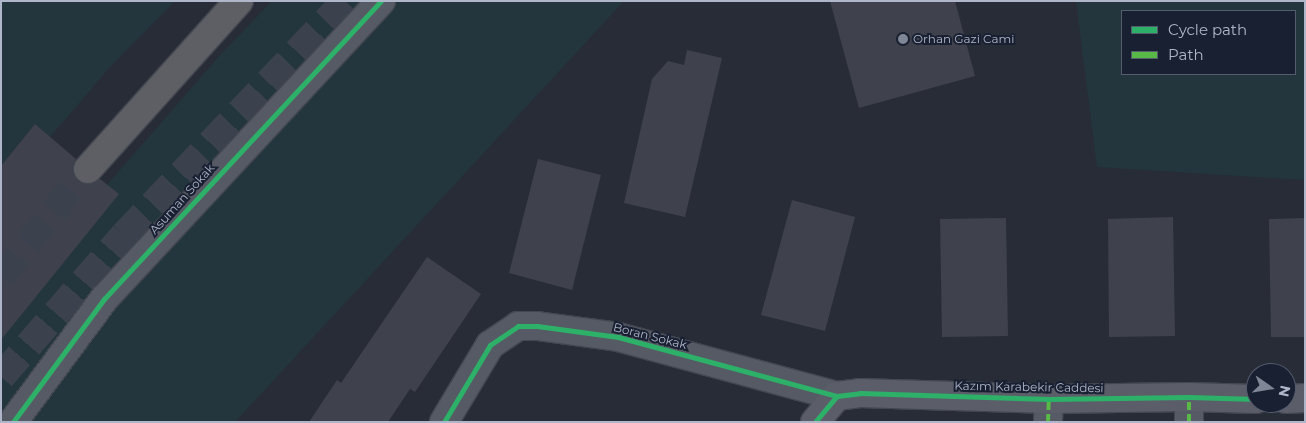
<!DOCTYPE html>
<html>
<head>
<meta charset="utf-8">
<style>
  body { margin:0 }
  #map { position:relative; width:1306px; height:423px; overflow:hidden; background:#272c37; font-family:Montserrat,sans-serif }
  div>[style] { position:absolute }
  [style*='--x'] { left:calc(var(--x)*1px); top:calc(var(--y)*1px); width:calc(var(--w)*1px); rotate:calc(var(--a)*1deg) }
  .green>* { inset:0; background:#23363d }
  .building>* { inset:0; background:#3f424d }
  .highway-tunnel>* { height:28px; margin-top:-14px; transform-origin:0; background:repeating-linear-gradient(90deg,#3b414d 0 28px,transparent 0 42px) }
  .roads { filter:drop-shadow(1px 0 #434750) drop-shadow(-1px 0 #434750) drop-shadow(0 1px #434750) drop-shadow(0 -1px #434750) }
  .street>* { height:28px; margin:-14px; padding:0 14px; transform-origin:14px; border-radius:14px; background:#565a64 }
  .secondary>* { height:28px; margin:-14px; padding:0 14px; transform-origin:14px; border-radius:14px; background:#5b5e69 }
  .highway>* { height:28px; margin:-14px; padding:0 14px; transform-origin:14px; border-radius:14px; background:#5d5f64 }
  .quiet>* { height:4px; margin-top:-2px; transform-origin:0; background:repeating-linear-gradient(90deg,#58b947 0 8px,transparent 0 12px) }
  .cycleway>* { height:5px; margin:-2.5px; padding:0 2.5px; transform-origin:2.5px; border-radius:2.5px; background:#2db169 }
  .dots>* { width:14px; height:14px; translate:-50% -50%; box-sizing:border-box; border:2px solid #192032; border-radius:50% }
  span { translate:-50% -50%; white-space:nowrap; text-align:center; line-height:1.15; -webkit-text-stroke:4px #192032; paint-order:stroke }
  .poi-label { font-size:12px; color:#afb6c9 }
  .left { translate:0 -50%; text-align:left }
  .street-label { font-size:12px; color:#afb6c9 }
  .frame { position:absolute; inset:0; border:2px solid #afb6c9; pointer-events:none }
  .legend { position:absolute; left:1121px; top:10px; width:175px; height:65px; box-sizing:border-box; background:#192032; border:1px solid #555c6e; margin:0; padding:6px 9px; list-style:none; font-size:15px; color:#afb6c9 }
  .legend li { display:flex; align-items:center; gap:10px; height:25px }
  .legend b { width:25px; border:1px solid #555c6e }
  .north { position:absolute; left:1246px; top:363px; width:50px; height:50px; box-sizing:border-box; background:#192032; border:1px solid #555c6e; border-radius:50%; rotate:103deg; font-size:14px; font-weight:700; line-height:20px; text-align:center; color:#afb6c9 }
  .north::after { content:''; display:block; margin:auto; width:18px; height:22px; background:#7f8696; clip-path:polygon(50% 0,100% 100%,50% 72%,0 100%) }
</style>
</head>
<body>
<div id="map">
  <div class="green">
    <i style="clip-path:polygon(1px 1px,175px 1px,111px 66px,50px 137px,35px 124px,1px 166px)"></i>
    <i style="clip-path:polygon(272px 1px,624px 1px,235px 422px,1px 422px,1px 340px,118px 194px,107px 185px,221px 54px)"></i>
    <i style="clip-path:polygon(evenodd,1076px 1px,1305px 1px,1305px 180px,1097px 167px,1076px 1px,1122px 11px,1295px 11px,1295px 74px,1122px 74px,1122px 11px)"></i>
  </div>
  <div class="building">
    <i style="clip-path:polygon(830px 1px,955px 1px,975px 76px,859px 108px)"></i>
    <i style="clip-path:polygon(687px 50px,722px 58px,685px 217px,624px 203px,652px 79px,668px 61px,684px 65px)"></i>
    <i style="clip-path:polygon(35px 124px,76px 159px,73px 165px,73px 173px,78px 181px,84px 184px,92px 184px,100px 179px,119px 194px,1px 340px,1px 166px)"></i>
    <i style="clip-path:polygon(538px 159px,601px 175px,572px 290px,509px 273px)"></i>
    <i style="clip-path:polygon(792px 200px,855px 217px,825px 331px,761px 315px)"></i>
    <i style="clip-path:polygon(1173px 217px,1175px 336px,1109px 337px,1108px 219px)"></i>
    <i style="clip-path:polygon(1006px 218px,1008px 336px,942px 337px,940px 219px)"></i>
    <i style="clip-path:polygon(1305px 218px,1305px 337px,1271px 337px,1269px 219px)"></i>
    <i style="clip-path:polygon(427px 257px,481px 294px,415px 392px,410px 389px,388px 422px,309px 422px,337px 380px,341px 383px)"></i>
  </div>
  <div class="highway-tunnel">
    <i style="--x:1;--y:277;--w:139;--a:-51.1"></i>
    <i style="--x:1;--y:377;--w:188;--a:-49.1"></i>
    <i style="--x:124;--y:235;--w:322;--a:-46.6"></i>
  </div>
  <div class="roads">
    <div class="street">
      <i style="--x:13;--y:422;--w:153;--a:-53.5"></i>
      <i style="--x:104;--y:299;--w:407;--a:-47.1"></i>
      <i style="--x:444;--y:422;--w:90;--a:-59.1"></i>
      <i style="--x:490;--y:345;--w:34;--a:-34"></i>
      <i style="--x:518;--y:326;--w:19;--a:0"></i>
      <i style="--x:537;--y:326;--w:82;--a:7.7"></i>
      <i style="--x:618;--y:337;--w:227;--a:15.1"></i>
      <i style="--x:1048;--y:422;--w:23;--a:-88"></i>
      <i style="--x:1189;--y:422;--w:25;--a:-90"></i>
    </div>
    <div class="secondary">
      <i style="--x:1286;--y:399;--w:19;--a:-3"></i>
      <i style="--x:815;--y:422;--w:34;--a:-50"></i>
      <i style="--x:837;--y:396;--w:23;--a:-7"></i>
      <i style="--x:860;--y:393;--w:189;--a:1.8"></i>
      <i style="--x:1049;--y:399;--w:140;--a:-0.8"></i>
      <i style="--x:1189;--y:397;--w:67;--a:1.7"></i>
    </div>
    <div class="highway">
      <i style="--x:88;--y:169;--w:226;--a:-48.1"></i>
    </div>
  </div>
  <div class="quiet">
    <i style="--x:1048;--y:422;--w:23;--a:-88"></i>
    <i style="--x:1189;--y:422;--w:25;--a:-90"></i>
  </div>
  <div class="cycleway">
    <i style="--x:13;--y:422;--w:153;--a:-53.5"></i>
    <i style="--x:104;--y:299;--w:407;--a:-47.1"></i>
    <i style="--x:444;--y:422;--w:90;--a:-59.1"></i>
    <i style="--x:490;--y:345;--w:34;--a:-34"></i>
    <i style="--x:518;--y:326;--w:19;--a:0"></i>
    <i style="--x:537;--y:326;--w:82;--a:7.7"></i>
    <i style="--x:618;--y:337;--w:227;--a:15.1"></i>
    <i style="--x:815;--y:422;--w:34;--a:-50"></i>
    <i style="--x:837;--y:396;--w:23;--a:-7"></i>
    <i style="--x:860;--y:393;--w:189;--a:1.8"></i>
    <i style="--x:1049;--y:399;--w:140;--a:-0.8"></i>
    <i style="--x:1189;--y:397;--w:67;--a:1.7"></i>
  </div>
  <div class="dots">
    <i style="left:903px;top:39px;background:#7f8696"></i>
  </div>
  <div class="poi-label">
    <span class="left" style="left:913px;top:39px">Orhan Gazi Cami</span>
  </div>
  <div class="street-label">
    <span style="left:182px;top:199px;rotate:-48deg">Asuman Sokak</span>
    <span style="left:650px;top:336px;rotate:14deg">Boran Sokak</span>
    <span style="left:1029px;top:387px;rotate:1deg">Kazım Karabekir Caddesi</span>
  </div>
  <div class="frame"></div>
  <ul class="legend">
  <li><b style="height:6px;background:#2db169"></b>Cycle path</li>
  <li><b style="height:6px;background:#58b947"></b>Path</li>
  </ul>
  <div class="north">N</div>
</div>
</body>
</html>
